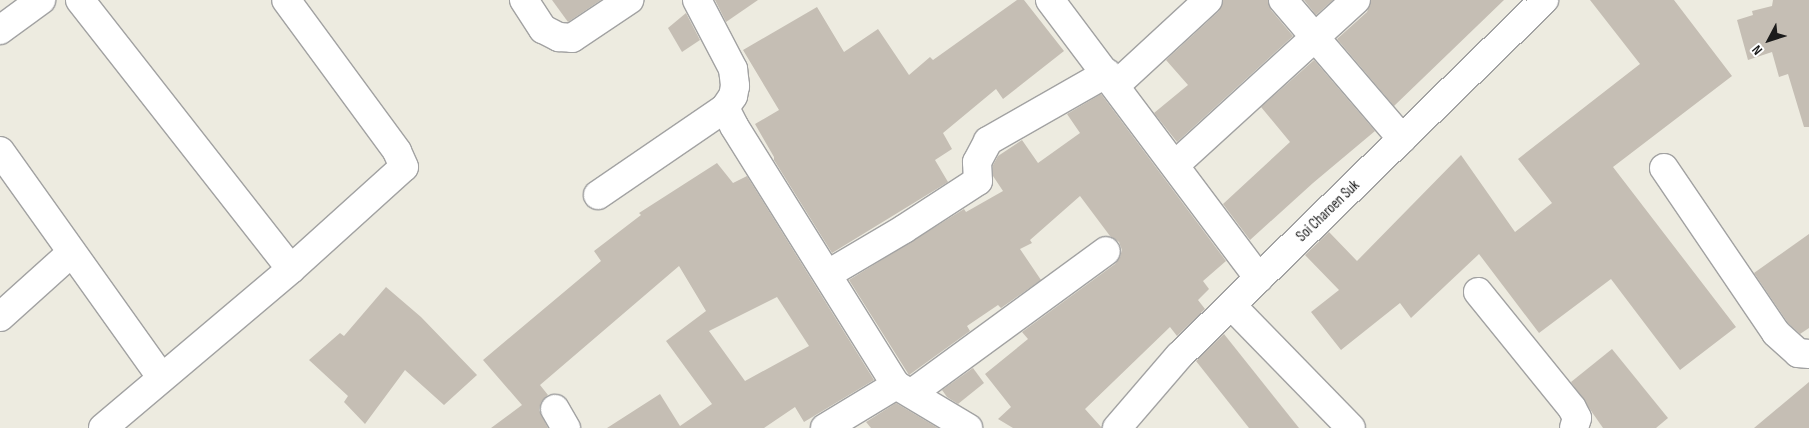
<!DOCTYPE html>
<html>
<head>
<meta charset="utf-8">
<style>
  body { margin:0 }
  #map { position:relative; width:1809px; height:428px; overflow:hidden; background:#edebe0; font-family:"Sofia Sans Condensed",sans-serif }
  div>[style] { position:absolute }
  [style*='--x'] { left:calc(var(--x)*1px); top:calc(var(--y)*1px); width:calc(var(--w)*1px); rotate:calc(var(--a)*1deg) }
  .building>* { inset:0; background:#c5beb4 }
  .roads { filter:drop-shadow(1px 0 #a2a2a2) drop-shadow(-1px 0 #a2a2a2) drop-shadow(0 1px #a2a2a2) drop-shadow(0 -1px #a2a2a2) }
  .minor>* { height:28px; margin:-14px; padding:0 14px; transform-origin:14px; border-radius:14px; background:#fff }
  span { translate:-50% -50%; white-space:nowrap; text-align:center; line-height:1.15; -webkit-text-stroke:4px #fff; paint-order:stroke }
  .street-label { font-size:15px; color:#1b1b1b }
  .north { position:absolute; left:1744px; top:15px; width:50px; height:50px; -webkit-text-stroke:4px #fff; paint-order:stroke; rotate:230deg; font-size:14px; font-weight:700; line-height:20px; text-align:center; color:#1b1b1b }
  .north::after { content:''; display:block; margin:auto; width:18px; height:22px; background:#1b1b1b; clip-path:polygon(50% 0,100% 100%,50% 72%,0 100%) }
</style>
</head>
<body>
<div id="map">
  <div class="building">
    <i style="clip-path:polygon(552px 0,601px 0,568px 22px)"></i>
    <i style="clip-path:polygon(715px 0,758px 0,726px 22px)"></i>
    <i style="clip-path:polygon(1017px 0,1024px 0,1064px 51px,1003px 99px,996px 89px,943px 133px,952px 149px,935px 160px,948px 182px,832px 253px,774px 160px,774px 157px,755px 124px,779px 110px,743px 50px,817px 7px,844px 52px,878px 29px,909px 75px,930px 57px,933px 60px)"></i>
    <i style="clip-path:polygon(1223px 0,1268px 0,1271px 10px,1293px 36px,1177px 142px,1154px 113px,1188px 85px,1166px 60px,1219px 11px)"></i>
    <i style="clip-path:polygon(1304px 0,1333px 0,1316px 15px)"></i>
    <i style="clip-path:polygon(1371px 0,1504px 0,1394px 106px,1337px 39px,1367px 12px)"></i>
    <i style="clip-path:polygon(1590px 0,1674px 0,1732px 76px,1613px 167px,1736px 327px,1680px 370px,1611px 279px,1539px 333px,1479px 254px,1411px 318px,1400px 303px,1341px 350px,1311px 312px,1339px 290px,1305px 255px,1329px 232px,1357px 261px,1461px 155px,1515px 232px,1552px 203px,1518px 159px,1640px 64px)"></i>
    <i style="clip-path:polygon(1773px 0,1809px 0,1809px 127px,1804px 127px,1788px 74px,1779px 77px,1772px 52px,1748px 60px,1737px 20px,1753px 15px,1752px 11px,1772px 6px)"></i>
    <i style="clip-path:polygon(686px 13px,700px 40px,682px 52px,668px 28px)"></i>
    <i style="clip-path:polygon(1314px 60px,1375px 131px,1313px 183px,1250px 240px,1223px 204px,1290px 142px,1261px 107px)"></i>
    <i style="clip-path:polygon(1101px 94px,1226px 261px,1203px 281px,1209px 289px,1198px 300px,1205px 309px,1177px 336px,1170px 327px,1085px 409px,1102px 428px,1013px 428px,998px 419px,1011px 407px,985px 374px,1028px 339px,1022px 332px,1115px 264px,1120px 257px,1122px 250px,1119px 242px,1110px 236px,1080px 196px,1030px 240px,1032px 243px,1020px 249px,1041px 280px,1001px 308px,998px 305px,967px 326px,970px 331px,909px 375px,849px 280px,964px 209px,966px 212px,1003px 191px,993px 176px,993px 165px,998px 156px,1022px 140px,1038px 163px,1080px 133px,1067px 114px)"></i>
    <i style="clip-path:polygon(evenodd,717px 163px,733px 183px,747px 176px,874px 380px,804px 422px,795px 407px,764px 428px,607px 428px,660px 394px,680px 426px,712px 404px,666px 341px,706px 311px,679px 266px,540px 385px,548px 395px,541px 402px,539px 410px,548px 428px,491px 428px,522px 405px,483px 360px,601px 261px,594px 251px,641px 215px,639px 213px,717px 163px,777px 297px,809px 346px,745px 381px,709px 331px,777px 297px)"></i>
    <i style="clip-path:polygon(1809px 234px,1809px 328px,1800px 334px,1788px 323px,1754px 273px)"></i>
    <i style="clip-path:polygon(386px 287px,421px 317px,477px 375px,444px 405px,405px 370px,365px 424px,344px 402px,348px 396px,309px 360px,340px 333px,344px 336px)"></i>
    <i style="clip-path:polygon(1224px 334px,1299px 428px,1249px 428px,1196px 361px)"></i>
    <i style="clip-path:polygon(1612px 349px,1668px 418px,1656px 428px,1603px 428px,1571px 382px)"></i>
    <i style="clip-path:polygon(973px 368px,984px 383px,958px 404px,947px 397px,942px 390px)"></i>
    <i style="clip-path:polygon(1809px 382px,1809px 428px,1754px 428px)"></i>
    <i style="clip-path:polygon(896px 403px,938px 428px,871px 428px,866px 422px)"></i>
  </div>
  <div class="roads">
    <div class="minor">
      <i style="--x:80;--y:0;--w:342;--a:51.9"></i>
      <i style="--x:524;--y:0;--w:35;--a:57"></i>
      <i style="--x:543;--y:29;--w:18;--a:27"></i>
      <i style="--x:559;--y:37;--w:13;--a:4"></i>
      <i style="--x:572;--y:38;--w:69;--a:-33.7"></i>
      <i style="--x:697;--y:0;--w:78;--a:62.4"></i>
      <i style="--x:733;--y:69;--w:17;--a:83"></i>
      <i style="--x:735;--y:86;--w:10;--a:101"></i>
      <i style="--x:733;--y:96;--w:14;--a:124"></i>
      <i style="--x:725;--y:108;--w:20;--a:63"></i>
      <i style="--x:734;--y:126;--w:305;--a:58"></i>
      <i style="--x:896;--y:385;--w:84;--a:30.8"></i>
      <i style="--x:1050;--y:0;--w:348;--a:53.1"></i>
      <i style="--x:1283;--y:0;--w:183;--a:49.4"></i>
      <i style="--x:0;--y:30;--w:51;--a:-36.2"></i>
      <i style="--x:1116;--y:85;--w:125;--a:-42.7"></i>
      <i style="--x:0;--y:151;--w:277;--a:54.5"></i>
      <i style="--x:1175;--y:165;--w:245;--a:-42.4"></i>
      <i style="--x:1664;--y:168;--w:199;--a:55.8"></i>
      <i style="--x:1776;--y:333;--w:30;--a:42"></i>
      <i style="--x:1798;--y:353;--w:11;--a:5"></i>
      <i style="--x:598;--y:195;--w:154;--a:-34.4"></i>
      <i style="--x:828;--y:274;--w:88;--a:-30.6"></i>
      <i style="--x:904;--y:229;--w:88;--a:-33"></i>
      <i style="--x:978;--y:181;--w:19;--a:-93"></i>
      <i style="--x:977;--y:162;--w:24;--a:-62"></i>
      <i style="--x:988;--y:141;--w:137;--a:-29.7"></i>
      <i style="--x:1478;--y:292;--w:149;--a:51"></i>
      <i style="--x:1572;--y:408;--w:11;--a:63"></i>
      <i style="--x:1577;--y:418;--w:10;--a:107"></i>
      <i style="--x:1232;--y:306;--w:170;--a:45.7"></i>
      <i style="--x:0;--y:317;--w:96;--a:-42"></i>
      <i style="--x:912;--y:393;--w:240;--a:-36.2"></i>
      <i style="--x:555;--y:409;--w:22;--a:60"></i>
      <i style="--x:103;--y:428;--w:246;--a:-40.2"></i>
      <i style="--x:291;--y:269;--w:152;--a:-42.1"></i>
      <i style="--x:404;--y:167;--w:17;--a:-114"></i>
      <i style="--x:397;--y:151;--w:187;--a:-126.3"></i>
      <i style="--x:825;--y:428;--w:83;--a:-31.2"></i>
      <i style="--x:1117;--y:428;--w:95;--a:-49.3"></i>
      <i style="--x:1179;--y:356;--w:510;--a:-44.28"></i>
    </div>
  </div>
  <div class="street-label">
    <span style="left:1328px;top:211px;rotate:-44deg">Soi Charoen Suk</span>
  </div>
  <div class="north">N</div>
</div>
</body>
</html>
